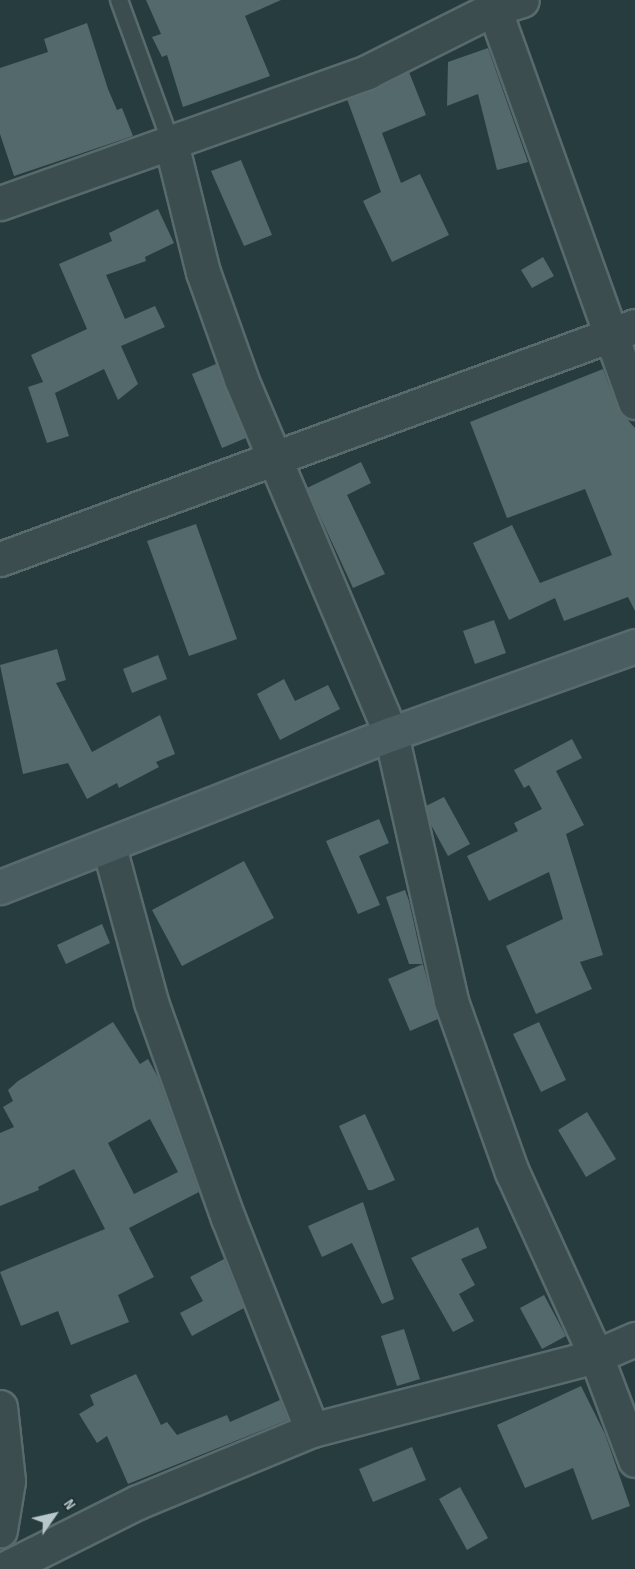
<!DOCTYPE html>
<html>
<head>
<meta charset="utf-8">
<style>
  body { margin:0 }
  #map { position:relative; width:635px; height:1569px; overflow:hidden; background:#273c3f; font-family:"Sofia Sans Condensed",sans-serif }
  div>[style] { position:absolute }
  [style*='--x'] { left:calc(var(--x)*1px); top:calc(var(--y)*1px); width:calc(var(--w)*1px); rotate:calc(var(--a)*1deg) }
  .building>* { inset:0; background:#53696c }
  .roads { filter:drop-shadow(2px 0 #596a6d) drop-shadow(-2px 0 #596a6d) drop-shadow(0 2px #596a6d) drop-shadow(0 -2px #596a6d) }
  .lane>* { height:16px; margin:-8px; padding:0 8px; transform-origin:8px; border-radius:8px; background:#3b4d4f }
  .street>* { height:33px; margin:-16.5px; padding:0 16.5px; transform-origin:16.5px; border-radius:16.5px; background:#3b4d4f }
  .secondary>* { height:33px; margin:-16.5px; padding:0 16.5px; transform-origin:16.5px; border-radius:16.5px; background:#4a5e62 }
  span { translate:-50% -50%; white-space:nowrap; text-align:center; line-height:1.15; -webkit-text-stroke:6px #203234; paint-order:stroke }
  .north { position:absolute; left:24px; top:1485px; width:60px; height:60px; -webkit-text-stroke:4px #203234; paint-order:stroke; rotate:56deg; font-size:16px; font-weight:700; line-height:24px; text-align:center; color:#b8c7ca }
  .north::after { content:''; display:block; margin:auto; width:21px; height:27px; background:#b8c7ca; clip-path:polygon(50% 0,100% 100%,50% 72%,0 100%) }
</style>
</head>
<body>
<div id="map">
  <div class="building">
    <i style="clip-path:polygon(146px 0,281px 0,245px 16px,270px 76px,183px 107px,167px 55px,162px 57px,152px 37px,161px 34px)"></i>
    <i style="clip-path:polygon(87px 23px,108px 89px,117px 110px,122px 108px,133px 136px,14px 176px,0 134px,0 68px,48px 52px,44px 39px)"></i>
    <i style="clip-path:polygon(488px 48px,528px 162px,497px 170px,478px 94px,447px 106px,448px 62px)"></i>
    <i style="clip-path:polygon(409px 72px,426px 115px,382px 133px,401px 183px,420px 174px,449px 235px,392px 262px,363px 201px,381px 192px,347px 99px)"></i>
    <i style="clip-path:polygon(241px 160px,272px 235px,244px 246px,211px 171px)"></i>
    <i style="clip-path:polygon(158px 209px,174px 243px,145px 257px,146px 261px,106px 275px,125px 319px,155px 306px,165px 327px,121px 346px,138px 384px,118px 400px,104px 369px,55px 393px,69px 436px,47px 443px,28px 387px,43px 382px,31px 355px,87px 329px,59px 264px,112px 241px,109px 233px)"></i>
    <i style="clip-path:polygon(543px 257px,554px 276px,532px 288px,521px 270px)"></i>
    <i style="clip-path:polygon(216px 364px,246px 438px,222px 448px,192px 374px)"></i>
    <i style="clip-path:polygon(603px 369px,618px 409px,635px 428px,635px 611px,628px 597px,564px 621px,555px 598px,509px 620px,473px 543px,512px 525px,540px 583px,612px 555px,585px 489px,507px 518px,470px 422px)"></i>
    <i style="clip-path:polygon(361px 462px,371px 483px,347px 495px,385px 574px,353px 588px,307px 488px)"></i>
    <i style="clip-path:polygon(196px 524px,237px 639px,189px 656px,147px 541px)"></i>
    <i style="clip-path:polygon(494px 620px,506px 653px,475px 664px,463px 631px)"></i>
    <i style="clip-path:polygon(57px 649px,66px 680px,56px 683px,92px 752px,160px 715px,175px 754px,156px 762px,159px 767px,119px 788px,117px 783px,87px 799px,68px 763px,23px 774px,0 665px)"></i>
    <i style="clip-path:polygon(158px 655px,167px 679px,132px 693px,123px 669px)"></i>
    <i style="clip-path:polygon(284px 679px,295px 701px,328px 685px,340px 709px,280px 740px,257px 694px)"></i>
    <i style="clip-path:polygon(572px 739px,582px 758px,556px 771px,584px 825px,566px 834px,603px 955px,580px 962px,592px 989px,536px 1014px,506px 946px,563px 919px,549px 872px,489px 901px,467px 856px,518px 831px,514px 823px,542px 809px,529px 785px,524px 788px,514px 770px)"></i>
    <i style="clip-path:polygon(444px 797px,470px 844px,448px 856px,430px 823px,426px 806px)"></i>
    <i style="clip-path:polygon(379px 819px,389px 843px,359px 856px,380px 905px,358px 914px,326px 841px)"></i>
    <i style="clip-path:polygon(244px 861px,274px 918px,182px 966px,152px 910px)"></i>
    <i style="clip-path:polygon(405px 890px,409px 901px,423px 964px,409px 964px,386px 897px)"></i>
    <i style="clip-path:polygon(102px 924px,110px 943px,66px 964px,57px 945px)"></i>
    <i style="clip-path:polygon(423px 964px,438px 1019px,410px 1031px,388px 979px)"></i>
    <i style="clip-path:polygon(evenodd,113px 1022px,140px 1064px,148px 1059px,158px 1077px,199px 1192px,129px 1228px,154px 1277px,118px 1295px,129px 1322px,71px 1345px,58px 1311px,21px 1326px,0 1272px,105px 1229px,74px 1169px,38px 1187px,39px 1190px,0 1206px,0 1133px,14px 1127px,3px 1107px,13px 1101px,8px 1090px,18px 1081px,113px 1022px,150px 1119px,178px 1172px,134px 1194px,108px 1143px,150px 1119px)"></i>
    <i style="clip-path:polygon(539px 1022px,566px 1080px,541px 1092px,513px 1034px)"></i>
    <i style="clip-path:polygon(587px 1112px,616px 1159px,586px 1177px,558px 1130px)"></i>
    <i style="clip-path:polygon(365px 1114px,395px 1180px,372px 1190px,368px 1190px,339px 1126px)"></i>
    <i style="clip-path:polygon(363px 1202px,394px 1299px,382px 1304px,352px 1243px,322px 1257px,308px 1226px)"></i>
    <i style="clip-path:polygon(478px 1227px,487px 1248px,461px 1259px,475px 1285px,459px 1294px,474px 1321px,453px 1332px,411px 1258px)"></i>
    <i style="clip-path:polygon(224px 1259px,244px 1308px,192px 1336px,180px 1313px,203px 1301px,190px 1277px)"></i>
    <i style="clip-path:polygon(544px 1295px,566px 1336px,542px 1349px,520px 1308px)"></i>
    <i style="clip-path:polygon(404px 1329px,420px 1379px,397px 1386px,381px 1336px)"></i>
    <i style="clip-path:polygon(136px 1374px,161px 1425px,167px 1422px,177px 1435px,227px 1415px,230px 1422px,280px 1400px,288px 1420px,128px 1484px,107px 1436px,97px 1443px,79px 1414px,94px 1405px,90px 1395px)"></i>
    <i style="clip-path:polygon(581px 1386px,605px 1434px,630px 1506px,592px 1520px,573px 1468px,525px 1488px,497px 1425px)"></i>
    <i style="clip-path:polygon(412px 1447px,426px 1480px,373px 1502px,359px 1469px)"></i>
    <i style="clip-path:polygon(460px 1487px,488px 1538px,467px 1550px,439px 1499px)"></i>
  </div>
  <div class="roads">
    <div class="lane">
      <i style="--x:119;--y:0;--w:152;--a:70"></i>
    </div>
    <div class="street">
      <i style="--x:491;--y:0;--w:427;--a:70.3"></i>
      <i style="--x:171;--y:143;--w:133;--a:76.1"></i>
      <i style="--x:203;--y:272;--w:114;--a:70.4"></i>
      <i style="--x:241;--y:379;--w:385;--a:67.1"></i>
      <i style="--x:391;--y:734;--w:274;--a:77.3"></i>
      <i style="--x:451;--y:1001;--w:182;--a:70.4"></i>
      <i style="--x:512;--y:1172;--w:202;--a:65.5"></i>
      <i style="--x:596;--y:1356;--w:111;--a:69.4"></i>
      <i style="--x:0;--y:203;--w:390;--a:-19.6"></i>
      <i style="--x:367;--y:72;--w:141;--a:-26.6"></i>
      <i style="--x:493;--y:9;--w:30;--a:-17"></i>
      <i style="--x:0;--y:559;--w:676;--a:-20.15"></i>
      <i style="--x:109;--y:847;--w:161;--a:74.8"></i>
      <i style="--x:151;--y:1002;--w:229;--a:70.4"></i>
      <i style="--x:228;--y:1218;--w:228;--a:68.4"></i>
      <i style="--x:0;--y:1407;--w:74;--a:83.8"></i>
      <i style="--x:8;--y:1481;--w:50;--a:99.3"></i>
      <i style="--x:4;--y:1569;--w:150;--a:-26.6"></i>
      <i style="--x:138;--y:1502;--w:188;--a:-22.5"></i>
      <i style="--x:312;--y:1430;--w:293;--a:-14.6"></i>
      <i style="--x:596;--y:1356;--w:43;--a:-23.6"></i>
    </div>
    <div class="secondary">
      <i style="--x:0;--y:887;--w:420;--a:-21.4"></i>
      <i style="--x:391;--y:734;--w:259;--a:-19.8"></i>
    </div>
  </div>
  <div class="north">N</div>
</div>
</body>
</html>
